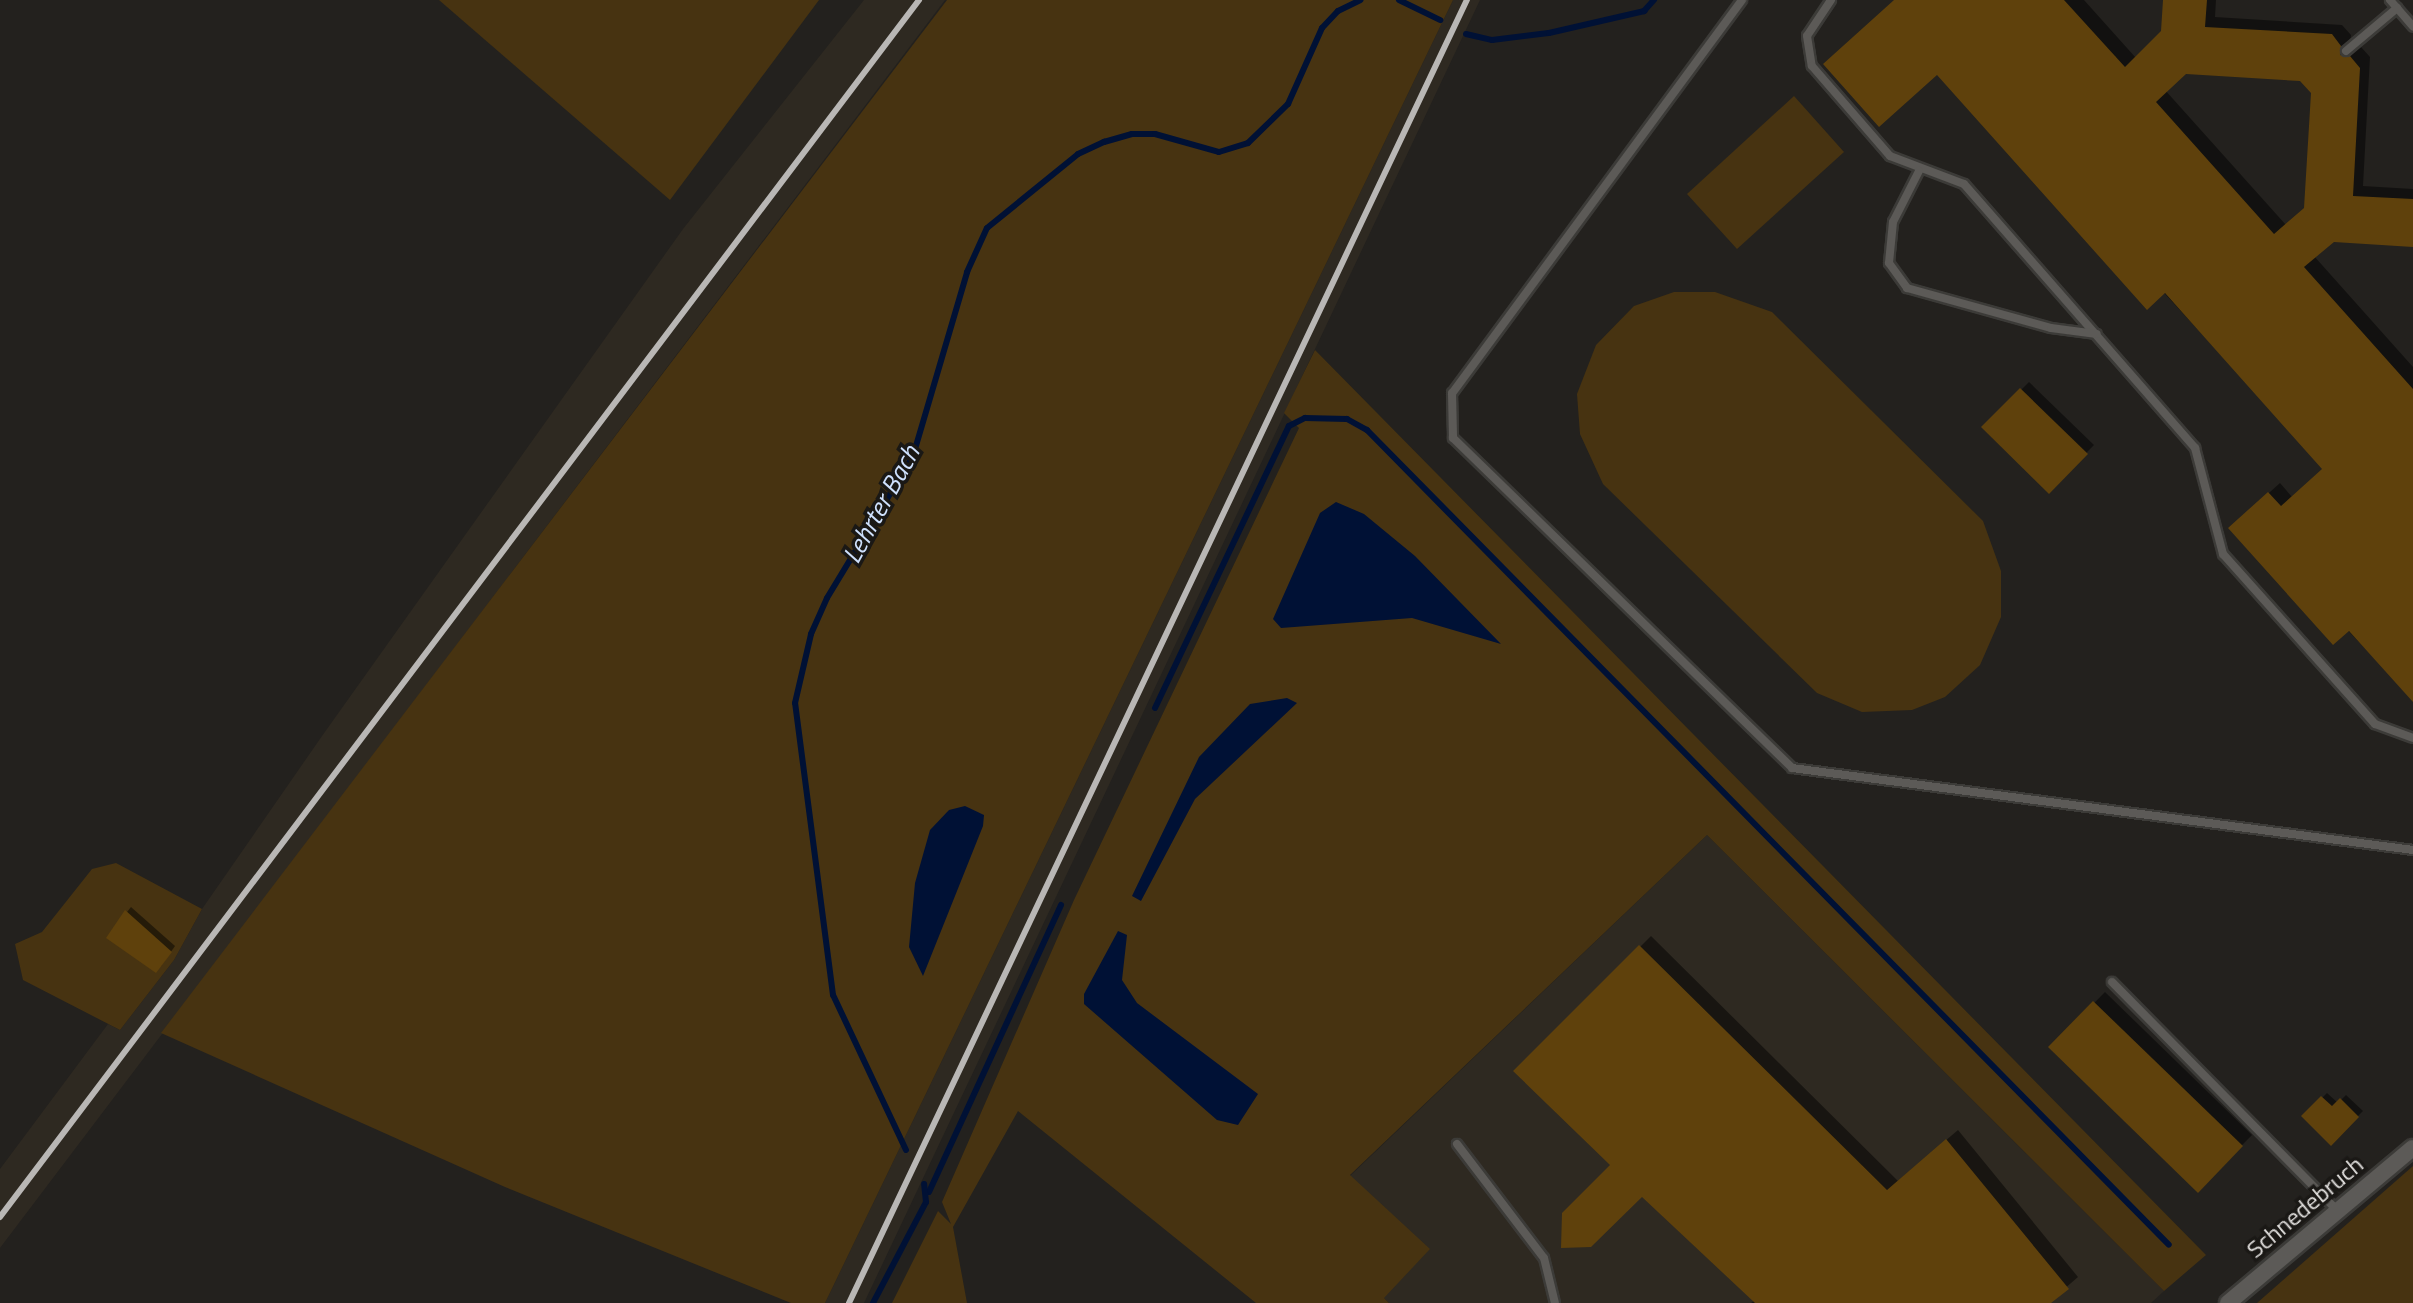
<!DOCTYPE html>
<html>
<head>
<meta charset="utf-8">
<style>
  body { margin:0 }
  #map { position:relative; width:2413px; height:1303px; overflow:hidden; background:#23211e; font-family:"Titillium Web",sans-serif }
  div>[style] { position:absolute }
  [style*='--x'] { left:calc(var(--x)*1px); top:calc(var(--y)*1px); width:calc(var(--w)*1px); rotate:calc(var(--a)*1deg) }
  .built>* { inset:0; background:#2e2921 }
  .green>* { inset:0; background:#473311 }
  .water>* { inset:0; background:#001135 }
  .shadow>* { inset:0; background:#0007 }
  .stream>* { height:6px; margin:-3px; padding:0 3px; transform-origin:3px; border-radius:3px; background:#001135 }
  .building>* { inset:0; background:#5f410c }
  .roads { filter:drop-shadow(2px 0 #3c3b38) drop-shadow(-2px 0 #3c3b38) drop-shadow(0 2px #3c3b38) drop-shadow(0 -2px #3c3b38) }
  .lane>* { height:8px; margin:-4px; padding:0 4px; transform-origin:4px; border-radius:4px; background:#5c5a57 }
  .street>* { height:16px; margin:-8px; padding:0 8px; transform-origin:8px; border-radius:8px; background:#5c5a57 }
  .rail>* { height:6px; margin:-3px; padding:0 3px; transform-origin:3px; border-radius:3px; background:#b9b7b5 }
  span { translate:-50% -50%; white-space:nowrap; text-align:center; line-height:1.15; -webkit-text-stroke:7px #1a1815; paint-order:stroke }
  .street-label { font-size:24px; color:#e5e3e1 }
  .water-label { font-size:26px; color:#cfe1fd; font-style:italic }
</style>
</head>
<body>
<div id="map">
  <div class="built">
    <i style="clip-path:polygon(864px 0,945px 0,0 1248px,0 1169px,108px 1024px,120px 1030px,174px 960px,202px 909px,322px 736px,683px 229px)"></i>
    <i style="clip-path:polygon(1453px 0,1480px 0,864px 1303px,825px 1303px)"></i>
    <i style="clip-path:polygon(1707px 835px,2164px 1291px,2151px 1303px,1389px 1303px,1384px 1298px,1350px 1176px)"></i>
  </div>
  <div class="green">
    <i style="clip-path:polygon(439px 0,819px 0,670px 200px)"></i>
    <i style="clip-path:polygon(947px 0,1453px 0,825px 1303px,791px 1303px,505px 1187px,161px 1033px)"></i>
    <i style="clip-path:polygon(1794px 96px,1844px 152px,1737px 249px,1687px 194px)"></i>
    <i style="clip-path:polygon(1674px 292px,1715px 292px,1772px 312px,1983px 521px,2001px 571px,2001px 617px,1980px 665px,1945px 697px,1912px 710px,1862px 712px,1817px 693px,1603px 484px,1580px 434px,1577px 394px,1596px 345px,1634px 306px)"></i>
    <i style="clip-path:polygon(1315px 350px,2206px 1255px,2164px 1291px,1707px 835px,1350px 1175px,1430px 1249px,1384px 1298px,1389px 1303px,1256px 1303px,1018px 1111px,953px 1227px,967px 1303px,892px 1303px,938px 1211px,951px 1224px,942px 1202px,1074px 900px,1299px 428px,1284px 413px)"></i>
    <i style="clip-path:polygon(116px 863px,202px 909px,174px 960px,120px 1030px,23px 980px,15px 944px,42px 932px,92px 869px)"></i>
    <i style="clip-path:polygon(2413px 1166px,2413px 1303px,2257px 1303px)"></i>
  </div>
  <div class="water">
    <i style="clip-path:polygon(1336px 502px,1364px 514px,1415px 556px,1501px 644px,1412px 618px,1281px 628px,1273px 619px,1320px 513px)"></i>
    <i style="clip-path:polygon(1287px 698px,1297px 703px,1195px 799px,1141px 901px,1132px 896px,1199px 757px,1250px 704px)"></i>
    <i style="clip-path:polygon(965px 806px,984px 815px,983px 826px,923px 976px,909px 947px,915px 883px,930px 830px,949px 810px)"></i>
    <i style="clip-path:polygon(1118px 931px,1127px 935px,1122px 980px,1137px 1003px,1258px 1094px,1238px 1125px,1217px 1120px,1084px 1004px,1084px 994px)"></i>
  </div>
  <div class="shadow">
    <i style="clip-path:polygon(evenodd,1895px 0,2084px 0,2136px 58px,2163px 32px,2165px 0,2216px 0,2215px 17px,2342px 25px,2351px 35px,2350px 45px,2361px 47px,2370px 57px,2363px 186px,2413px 189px,2413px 245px,2334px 240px,2314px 256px,2413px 367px,2413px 699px,2241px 518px,2280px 483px,2292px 497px,2325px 468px,1895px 0,2185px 72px,2301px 79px,2313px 92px,2306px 208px,2286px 225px,2165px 90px,2185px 72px)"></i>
    <i style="clip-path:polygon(2029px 382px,2094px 445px,2049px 491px,1984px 427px)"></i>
    <i style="clip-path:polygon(131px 907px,175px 946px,161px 966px,127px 912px)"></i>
    <i style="clip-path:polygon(1651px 936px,1898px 1181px,1958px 1130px,2078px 1277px,2048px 1303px,1751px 1303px,1755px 1300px,1516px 1071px)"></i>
    <i style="clip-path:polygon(2105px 992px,2252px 1135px,2198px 1190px,2051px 1047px)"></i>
    <i style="clip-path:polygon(2327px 1093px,2338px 1103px,2346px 1095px,2363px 1111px,2331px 1143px,2304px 1116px)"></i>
  </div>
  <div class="stream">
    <i style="--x:1399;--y:0;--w:46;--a:26"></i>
    <i style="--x:1466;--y:34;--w:27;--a:13"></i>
    <i style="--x:1492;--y:40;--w:57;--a:-7"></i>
    <i style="--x:1549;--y:33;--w:98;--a:-13"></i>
    <i style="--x:1644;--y:11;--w:15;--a:-48"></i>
    <i style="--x:1155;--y:708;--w:312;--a:-64.6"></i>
    <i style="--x:1289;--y:426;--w:18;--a:-27"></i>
    <i style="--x:1305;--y:418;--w:42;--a:1.4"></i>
    <i style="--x:1347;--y:419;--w:23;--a:29"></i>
    <i style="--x:1367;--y:430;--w:1143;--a:45.46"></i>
    <i style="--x:906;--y:1150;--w:171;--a:-115.2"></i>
    <i style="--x:833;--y:995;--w:294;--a:-97.4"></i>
    <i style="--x:795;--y:703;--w:71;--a:-76.9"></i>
    <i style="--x:811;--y:634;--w:39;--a:-66"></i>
    <i style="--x:827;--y:598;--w:166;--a:-58.8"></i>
    <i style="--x:913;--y:456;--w:192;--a:-73.6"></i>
    <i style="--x:967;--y:272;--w:48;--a:-65.6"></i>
    <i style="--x:987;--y:228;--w:117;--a:-39.1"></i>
    <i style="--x:1078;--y:154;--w:29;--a:-25"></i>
    <i style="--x:1104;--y:142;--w:29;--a:-16"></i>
    <i style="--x:1132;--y:134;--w:23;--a:0"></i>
    <i style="--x:1155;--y:134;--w:66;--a:15.7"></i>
    <i style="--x:1219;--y:152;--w:30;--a:-17"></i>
    <i style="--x:1248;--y:143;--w:56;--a:-44.3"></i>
    <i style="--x:1288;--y:104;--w:83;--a:-65.9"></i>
    <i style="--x:1322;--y:28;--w:23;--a:-47"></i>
    <i style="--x:1338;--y:11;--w:25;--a:-26"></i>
    <i style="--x:929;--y:1192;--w:316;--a:-65.3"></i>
    <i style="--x:873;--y:1303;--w:114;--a:-62.3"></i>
    <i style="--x:926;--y:1202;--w:18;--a:-96"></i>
  </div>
  <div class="building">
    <i style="clip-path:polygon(evenodd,1894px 0,2064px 0,2125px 67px,2161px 31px,2163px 0,2207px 0,2205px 27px,2332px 34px,2341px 46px,2340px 55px,2350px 56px,2360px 68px,2353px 196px,2413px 199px,2413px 247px,2334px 242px,2304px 267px,2413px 389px,2413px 702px,2349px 631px,2333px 645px,2228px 528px,2268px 492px,2281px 506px,2322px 469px,2165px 293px,2147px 310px,1937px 75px,1879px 127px,1823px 64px,1894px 0,2186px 74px,2300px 81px,2311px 93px,2304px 208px,2274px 234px,2156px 102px,2186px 74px)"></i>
    <i style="clip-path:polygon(2020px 388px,2088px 454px,2049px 494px,1981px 427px)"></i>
    <i style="clip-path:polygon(125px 910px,172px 952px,156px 973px,106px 938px)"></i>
    <i style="clip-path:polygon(1639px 945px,1887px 1190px,1946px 1139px,2069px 1289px,2051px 1303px,1755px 1303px,1642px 1197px,1591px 1247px,1561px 1248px,1562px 1213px,1610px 1165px,1513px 1071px)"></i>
    <i style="clip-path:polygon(2093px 1001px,2243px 1146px,2198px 1193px,2048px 1047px)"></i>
    <i style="clip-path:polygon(2321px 1096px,2332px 1106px,2340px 1098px,2359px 1117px,2331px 1146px,2301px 1116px)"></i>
  </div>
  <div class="roads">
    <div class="lane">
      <i style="--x:1742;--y:0;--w:488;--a:126.4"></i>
      <i style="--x:1452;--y:393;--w:45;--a:88.7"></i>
      <i style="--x:1453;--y:438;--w:473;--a:44.2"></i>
      <i style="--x:1792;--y:768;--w:626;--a:7.52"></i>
      <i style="--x:1831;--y:0;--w:43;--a:123.7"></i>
      <i style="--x:1807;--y:36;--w:30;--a:81"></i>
      <i style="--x:1812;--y:66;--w:119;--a:49.1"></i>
      <i style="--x:1890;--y:156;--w:79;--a:20.7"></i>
      <i style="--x:1964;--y:184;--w:351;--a:48.8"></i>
      <i style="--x:2195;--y:448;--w:110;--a:75.2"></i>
      <i style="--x:2223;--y:554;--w:228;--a:48.2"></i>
      <i style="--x:2375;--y:724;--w:40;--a:20.2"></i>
      <i style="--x:2390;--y:0;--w:35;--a:49"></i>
      <i style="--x:2346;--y:51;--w:67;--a:-40.1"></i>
      <i style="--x:1919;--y:171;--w:57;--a:117"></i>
      <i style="--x:1893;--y:222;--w:41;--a:95.6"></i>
      <i style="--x:1889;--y:263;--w:31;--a:54"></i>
      <i style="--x:1907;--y:288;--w:149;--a:15.5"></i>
      <i style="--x:2051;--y:328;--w:46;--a:7.4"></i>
      <i style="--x:2112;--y:982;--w:322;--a:45.4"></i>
      <i style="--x:1457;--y:1144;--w:143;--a:52.7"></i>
      <i style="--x:1544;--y:1258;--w:46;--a:76.3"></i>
    </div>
    <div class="street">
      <i style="--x:2228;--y:1303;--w:241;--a:-40"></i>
    </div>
  </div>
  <div class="rail">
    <i style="--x:0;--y:1217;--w:1525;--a:-52.94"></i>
    <i style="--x:849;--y:1303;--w:1442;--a:-64.63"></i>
  </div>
  <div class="street-label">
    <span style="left:2305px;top:1207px;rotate:-40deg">Schnedebruch</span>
  </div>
  <div class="water-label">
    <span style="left:881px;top:504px;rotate:-61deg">Lehrter Bach</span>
  </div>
</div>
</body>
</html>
